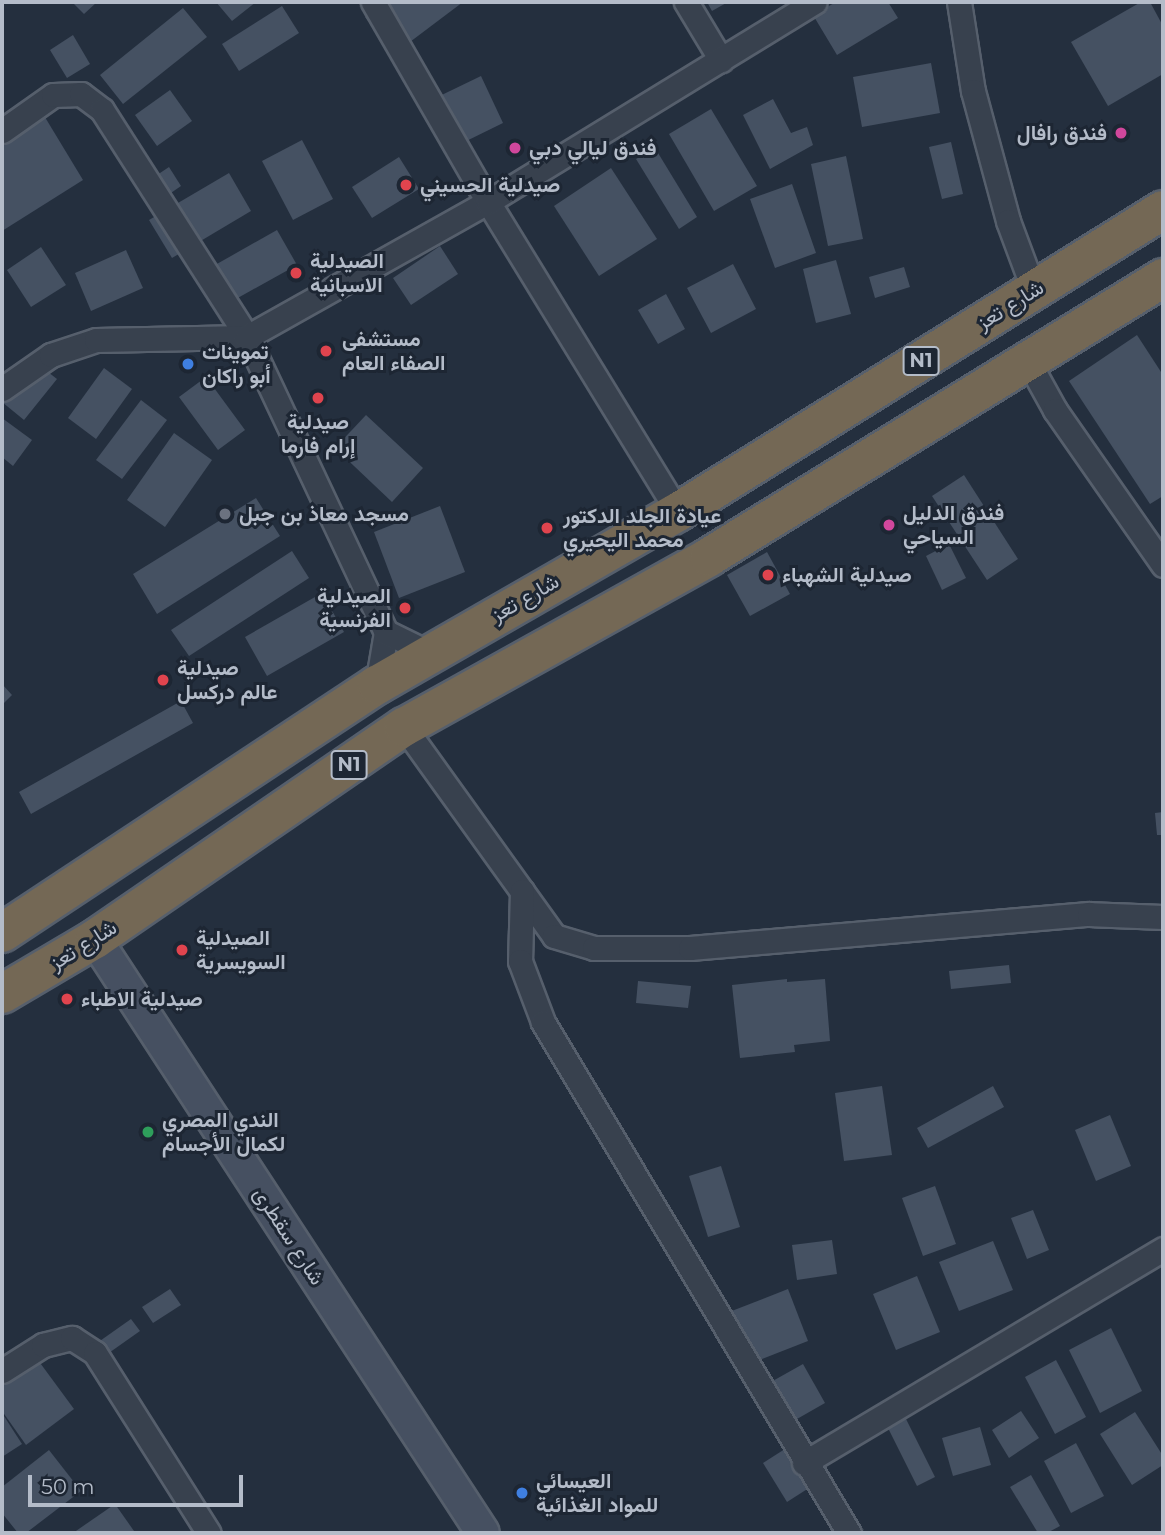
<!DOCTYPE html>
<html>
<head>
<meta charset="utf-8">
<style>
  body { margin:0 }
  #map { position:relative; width:1165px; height:1535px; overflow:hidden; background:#242f3e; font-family:Montserrat,Vazirmatn,sans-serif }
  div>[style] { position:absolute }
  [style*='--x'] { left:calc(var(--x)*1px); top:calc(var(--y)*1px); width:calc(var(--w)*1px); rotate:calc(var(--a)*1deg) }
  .building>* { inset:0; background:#455162 }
  .roads { filter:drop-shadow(2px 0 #565f6c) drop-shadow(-2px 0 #565f6c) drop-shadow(0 2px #565f6c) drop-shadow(0 -2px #565f6c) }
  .street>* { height:23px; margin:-11.5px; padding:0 11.5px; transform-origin:11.5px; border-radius:11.5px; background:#38414e }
  .secondary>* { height:32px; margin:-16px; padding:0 16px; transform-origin:16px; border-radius:16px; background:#465061 }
  .highway>* { height:38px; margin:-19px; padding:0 19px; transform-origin:19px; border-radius:19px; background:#746855 }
  .dots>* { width:19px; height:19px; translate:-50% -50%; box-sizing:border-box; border:4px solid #1d2633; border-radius:50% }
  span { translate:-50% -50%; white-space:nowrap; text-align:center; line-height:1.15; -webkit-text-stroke:6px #1d2633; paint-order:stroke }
  .shield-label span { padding:2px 5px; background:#1d2633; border:2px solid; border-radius:5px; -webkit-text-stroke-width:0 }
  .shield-label { font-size:19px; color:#b4bcc9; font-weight:700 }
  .poi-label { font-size:21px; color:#b4bcc9; font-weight:700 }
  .right { translate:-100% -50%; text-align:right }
  .left { translate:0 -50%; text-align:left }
  .street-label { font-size:21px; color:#b4bcc9 }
  .frame { position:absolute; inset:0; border:4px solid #b4bcc9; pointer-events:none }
  .scale { position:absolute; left:28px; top:1475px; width:215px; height:32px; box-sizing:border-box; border:4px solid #b4bcc9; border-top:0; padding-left:9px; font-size:21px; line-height:24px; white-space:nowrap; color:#b4bcc9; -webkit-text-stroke:5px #1d2633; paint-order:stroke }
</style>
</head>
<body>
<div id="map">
  <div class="building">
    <i style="clip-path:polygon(72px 2px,97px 2px,84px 14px)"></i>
    <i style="clip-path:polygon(216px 2px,256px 2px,232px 21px)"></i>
    <i style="clip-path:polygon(385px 2px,463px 2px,394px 54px,365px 17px)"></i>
    <i style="clip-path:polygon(707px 2px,728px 2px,712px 11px)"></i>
    <i style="clip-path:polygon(836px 2px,888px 2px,898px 18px,837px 55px,813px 15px)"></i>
    <i style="clip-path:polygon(1141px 2px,1150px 2px,1163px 26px,1163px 74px,1108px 106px,1071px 42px)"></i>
    <i style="clip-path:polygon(282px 6px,299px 33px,239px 71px,222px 44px)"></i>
    <i style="clip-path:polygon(183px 8px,207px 37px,123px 104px,100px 75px)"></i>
    <i style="clip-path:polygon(73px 35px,90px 64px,67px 78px,50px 50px)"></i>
    <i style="clip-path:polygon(931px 63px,940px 113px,862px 127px,853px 77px)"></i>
    <i style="clip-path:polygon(481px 76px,503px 123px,444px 152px,421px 105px)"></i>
    <i style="clip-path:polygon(170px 90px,192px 121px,157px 146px,135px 115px)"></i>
    <i style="clip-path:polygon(773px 99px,791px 133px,807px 127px,813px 145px,770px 169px,743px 115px)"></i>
    <i style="clip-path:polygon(37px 104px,83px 180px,2px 231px,2px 126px)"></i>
    <i style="clip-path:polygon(711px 109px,757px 186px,714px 211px,669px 134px)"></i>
    <i style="clip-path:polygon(302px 140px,333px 199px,293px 220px,262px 161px)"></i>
    <i style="clip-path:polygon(951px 142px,963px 194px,942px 199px,929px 147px)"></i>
    <i style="clip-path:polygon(655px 148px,697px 217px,679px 229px,636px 159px)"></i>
    <i style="clip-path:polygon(846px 156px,863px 239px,828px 246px,811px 164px)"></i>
    <i style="clip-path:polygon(399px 157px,419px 189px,372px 218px,352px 187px)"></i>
    <i style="clip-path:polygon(169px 167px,181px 186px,152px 206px,139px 187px)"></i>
    <i style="clip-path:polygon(611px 168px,657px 239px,599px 276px,554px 206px)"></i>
    <i style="clip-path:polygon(229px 173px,251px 211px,172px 258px,149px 220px)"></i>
    <i style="clip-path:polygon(792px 184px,816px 253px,775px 268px,750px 199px)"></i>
    <i style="clip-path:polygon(277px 230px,297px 265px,227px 304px,208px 269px)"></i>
    <i style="clip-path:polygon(440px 246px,458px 274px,411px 305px,393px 278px)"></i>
    <i style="clip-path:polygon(41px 247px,66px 285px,31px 307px,7px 270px)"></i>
    <i style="clip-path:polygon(126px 250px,143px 288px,91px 311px,75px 273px)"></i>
    <i style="clip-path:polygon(836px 260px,851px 314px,816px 323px,803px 269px)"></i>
    <i style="clip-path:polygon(733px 264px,756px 309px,711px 333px,687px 288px)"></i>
    <i style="clip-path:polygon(904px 267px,910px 287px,875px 298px,869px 277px)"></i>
    <i style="clip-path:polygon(666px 294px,685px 329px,658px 344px,638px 310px)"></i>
    <i style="clip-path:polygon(1137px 335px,1163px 375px,1163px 496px,1150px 504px,1069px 381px)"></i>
    <i style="clip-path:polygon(30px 358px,57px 379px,24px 420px,2px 402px,2px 393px)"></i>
    <i style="clip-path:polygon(104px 368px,132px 389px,96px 439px,68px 418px)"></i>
    <i style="clip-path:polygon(206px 377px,245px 430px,218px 450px,179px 397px)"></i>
    <i style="clip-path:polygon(141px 400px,167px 420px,122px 479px,96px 460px)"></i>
    <i style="clip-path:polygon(366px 415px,423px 468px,392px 502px,335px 448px)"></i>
    <i style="clip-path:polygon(2px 418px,32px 440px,13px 466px,2px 457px)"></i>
    <i style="clip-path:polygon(174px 433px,212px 460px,165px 527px,127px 500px)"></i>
    <i style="clip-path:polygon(964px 475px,1018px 559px,987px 580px,932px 496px)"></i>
    <i style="clip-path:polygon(256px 498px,280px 536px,157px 614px,133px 574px)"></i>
    <i style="clip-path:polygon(440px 506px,465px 572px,399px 598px,374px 532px)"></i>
    <i style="clip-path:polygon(949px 544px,966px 578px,942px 590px,926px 556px)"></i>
    <i style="clip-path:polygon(292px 551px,309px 578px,189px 656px,171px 630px)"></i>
    <i style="clip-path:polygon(767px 552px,790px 594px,750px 616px,727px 575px)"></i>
    <i style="clip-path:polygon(322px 593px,344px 632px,267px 676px,245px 637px)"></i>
    <i style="clip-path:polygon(2px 684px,12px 695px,2px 705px)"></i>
    <i style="clip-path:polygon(181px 701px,193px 723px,31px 814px,19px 792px)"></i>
    <i style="clip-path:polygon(1163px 812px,1163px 835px,1157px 835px,1155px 813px)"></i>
    <i style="clip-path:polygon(1009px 965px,1011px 983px,951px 989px,949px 971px)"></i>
    <i style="clip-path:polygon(787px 979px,787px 982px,825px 979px,830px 1041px,794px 1045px,795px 1052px,740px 1058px,732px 985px)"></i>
    <i style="clip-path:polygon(638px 981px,691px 986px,688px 1008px,636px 1003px)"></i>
    <i style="clip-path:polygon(882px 1086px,892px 1155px,844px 1161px,835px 1093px)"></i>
    <i style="clip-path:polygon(993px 1086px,1004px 1107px,928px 1148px,917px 1128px)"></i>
    <i style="clip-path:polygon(1110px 1115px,1131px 1166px,1096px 1181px,1075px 1130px)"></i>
    <i style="clip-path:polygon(721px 1166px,740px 1227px,708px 1237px,689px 1176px)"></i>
    <i style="clip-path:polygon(935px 1186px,956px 1244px,923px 1256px,902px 1198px)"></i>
    <i style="clip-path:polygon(1033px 1210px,1049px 1250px,1027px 1259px,1011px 1218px)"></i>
    <i style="clip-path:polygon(832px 1240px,837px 1274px,797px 1280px,792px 1245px)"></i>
    <i style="clip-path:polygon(993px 1241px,1013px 1290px,959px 1311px,939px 1262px)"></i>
    <i style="clip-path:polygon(917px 1276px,940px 1332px,896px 1350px,873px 1294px)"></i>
    <i style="clip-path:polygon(170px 1289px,181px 1305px,153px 1323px,142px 1307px)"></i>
    <i style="clip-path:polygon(788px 1289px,808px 1341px,744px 1366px,724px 1314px)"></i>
    <i style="clip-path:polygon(131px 1319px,140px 1331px,106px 1355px,97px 1343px)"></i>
    <i style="clip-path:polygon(1111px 1328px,1142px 1391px,1100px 1413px,1069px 1350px)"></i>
    <i style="clip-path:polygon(35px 1356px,74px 1409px,26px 1445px,2px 1411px,2px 1381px)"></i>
    <i style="clip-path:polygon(1056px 1360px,1086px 1417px,1055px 1434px,1025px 1377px)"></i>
    <i style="clip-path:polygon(803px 1364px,825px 1403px,783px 1427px,760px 1388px)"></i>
    <i style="clip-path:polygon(899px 1405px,935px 1477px,917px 1486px,881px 1414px)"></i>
    <i style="clip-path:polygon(1021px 1411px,1039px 1438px,1009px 1458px,992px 1430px)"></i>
    <i style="clip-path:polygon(1135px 1412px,1163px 1456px,1163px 1465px,1132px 1485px,1100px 1434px)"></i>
    <i style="clip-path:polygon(2px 1413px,22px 1444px,2px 1457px)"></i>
    <i style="clip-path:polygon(980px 1427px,991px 1465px,953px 1476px,942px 1438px)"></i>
    <i style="clip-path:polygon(799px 1440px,823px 1479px,787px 1502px,763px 1463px)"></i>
    <i style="clip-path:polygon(1076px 1443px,1104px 1496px,1071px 1513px,1044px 1461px)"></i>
    <i style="clip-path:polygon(49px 1450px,81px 1491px,26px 1533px,18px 1533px,2px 1513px,2px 1487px)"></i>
    <i style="clip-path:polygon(1031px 1475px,1060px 1526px,1047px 1533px,1038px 1533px,1010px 1487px)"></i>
    <i style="clip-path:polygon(115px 1504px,134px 1531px,73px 1533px)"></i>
  </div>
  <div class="roads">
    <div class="street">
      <i style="--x:686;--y:2;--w:68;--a:58.9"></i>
      <i style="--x:959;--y:2;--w:90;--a:81.1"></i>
      <i style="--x:973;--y:91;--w:135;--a:74.9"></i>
      <i style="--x:1008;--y:221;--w:75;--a:69.6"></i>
      <i style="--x:2;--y:131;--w:62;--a:-35.2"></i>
      <i style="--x:53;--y:95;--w:28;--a:-2"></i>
      <i style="--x:81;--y:94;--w:26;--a:37"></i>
      <i style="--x:102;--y:110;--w:269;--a:57.4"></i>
      <i style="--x:247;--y:337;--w:326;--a:64.8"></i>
      <i style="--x:386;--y:632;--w:54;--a:99.6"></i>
      <i style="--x:1029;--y:363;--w:54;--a:61"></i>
      <i style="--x:1055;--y:410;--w:189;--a:55.1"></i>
      <i style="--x:2;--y:389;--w:60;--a:-34.8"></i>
      <i style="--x:51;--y:355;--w:47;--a:-18.4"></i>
      <i style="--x:96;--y:340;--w:151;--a:-1.1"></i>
      <i style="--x:247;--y:337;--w:276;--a:-29.3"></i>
      <i style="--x:488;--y:202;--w:231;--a:-119.9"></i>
      <i style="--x:678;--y:512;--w:364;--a:-121.5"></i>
      <i style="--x:488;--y:202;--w:383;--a:-31.5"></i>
      <i style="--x:386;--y:632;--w:48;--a:26"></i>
      <i style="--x:404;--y:727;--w:257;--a:54.3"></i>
      <i style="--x:554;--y:936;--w:42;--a:16.7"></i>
      <i style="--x:594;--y:948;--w:96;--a:0"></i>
      <i style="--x:690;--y:948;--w:400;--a:-4.9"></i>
      <i style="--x:1089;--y:914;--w:74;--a:2.3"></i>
      <i style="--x:522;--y:891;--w:70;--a:91.6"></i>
      <i style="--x:520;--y:961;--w:65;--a:69.3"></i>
      <i style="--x:543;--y:1022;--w:596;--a:59.09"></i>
      <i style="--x:2;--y:1371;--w:49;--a:-32.4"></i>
      <i style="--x:43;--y:1345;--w:30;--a:-14"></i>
      <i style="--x:72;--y:1338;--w:27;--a:33"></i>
      <i style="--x:95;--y:1353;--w:213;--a:57.7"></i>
      <i style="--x:804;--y:1463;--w:418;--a:-30.8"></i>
    </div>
    <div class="secondary">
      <i style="--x:95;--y:939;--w:709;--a:56.85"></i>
    </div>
    <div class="highway">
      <i style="--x:2;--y:933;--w:450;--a:-33.5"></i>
      <i style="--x:377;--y:685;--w:347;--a:-29.9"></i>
      <i style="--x:678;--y:512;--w:571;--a:-31.91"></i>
      <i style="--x:2;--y:994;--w:108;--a:-30.6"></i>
      <i style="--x:95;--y:939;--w:375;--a:-34.5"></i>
      <i style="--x:404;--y:727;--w:349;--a:-29.1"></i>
      <i style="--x:709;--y:557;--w:533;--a:-31.57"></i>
    </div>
  </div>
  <div class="dots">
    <i style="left:1121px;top:133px;background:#d1479c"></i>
    <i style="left:515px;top:148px;background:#d1479c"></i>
    <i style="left:406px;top:185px;background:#e0444e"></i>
    <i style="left:296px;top:273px;background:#e0444e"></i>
    <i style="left:326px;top:351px;background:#e0444e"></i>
    <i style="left:188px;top:364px;background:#3f7fe0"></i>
    <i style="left:318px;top:398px;background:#e0444e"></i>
    <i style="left:225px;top:514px;background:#6b7280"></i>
    <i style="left:889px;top:525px;background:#d1479c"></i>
    <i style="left:547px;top:528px;background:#e0444e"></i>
    <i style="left:768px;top:575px;background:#e0444e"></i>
    <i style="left:405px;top:608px;background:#e0444e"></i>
    <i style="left:163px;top:680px;background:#e0444e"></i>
    <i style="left:182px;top:950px;background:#e0444e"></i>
    <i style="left:67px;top:999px;background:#e0444e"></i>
    <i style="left:148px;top:1132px;background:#2e9e5b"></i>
    <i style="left:522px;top:1493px;background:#3f7fe0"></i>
  </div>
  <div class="shield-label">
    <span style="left:921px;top:361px">N1</span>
    <span style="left:349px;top:765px">N1</span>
  </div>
  <div class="poi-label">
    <span class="right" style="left:1107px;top:133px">فندق رافال</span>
    <span class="left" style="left:529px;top:148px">فندق ليالي دبي</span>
    <span class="left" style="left:420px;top:185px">صيدلية الحسيني</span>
    <span class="left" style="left:310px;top:273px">الصيدلية<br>الاسبانية</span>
    <span class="left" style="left:342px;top:351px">مستشفى<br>الصفاء العام</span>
    <span class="left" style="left:202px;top:364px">تموينات<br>أبو راكان</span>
    <span style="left:318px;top:434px">صيدلية<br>إرام فارما</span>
    <span class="left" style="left:903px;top:525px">فندق الدليل<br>السياحي</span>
    <span class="left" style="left:239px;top:514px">مسجد معاذ بن جبل</span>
    <span class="left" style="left:563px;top:528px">عيادة الجلد الدكتور<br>محمد اليحيري</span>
    <span class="left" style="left:782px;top:575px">صيدلية الشهباء</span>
    <span class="right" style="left:391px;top:608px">الصيدلية<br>الفرنسية</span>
    <span class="left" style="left:177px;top:680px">صيدلية<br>عالم دركسل</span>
    <span class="left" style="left:196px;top:950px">الصيدلية<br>السويسرية</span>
    <span class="left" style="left:81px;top:999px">صيدلية الاطباء</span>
    <span class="left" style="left:162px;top:1132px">الندي المصري<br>لكمال الأجسام</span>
    <span class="left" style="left:536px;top:1493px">العيسائي<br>للمواد الغذائية</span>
  </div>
  <div class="street-label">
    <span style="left:1010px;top:305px;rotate:-32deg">شارع تعز</span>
    <span style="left:525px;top:598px;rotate:-30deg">شارع تعز</span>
    <span style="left:83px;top:945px;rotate:-32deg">شارع تعز</span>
    <span style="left:289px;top:1236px;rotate:57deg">شارع سقطرى</span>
  </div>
  <div class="frame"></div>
  <div class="scale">50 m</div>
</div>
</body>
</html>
